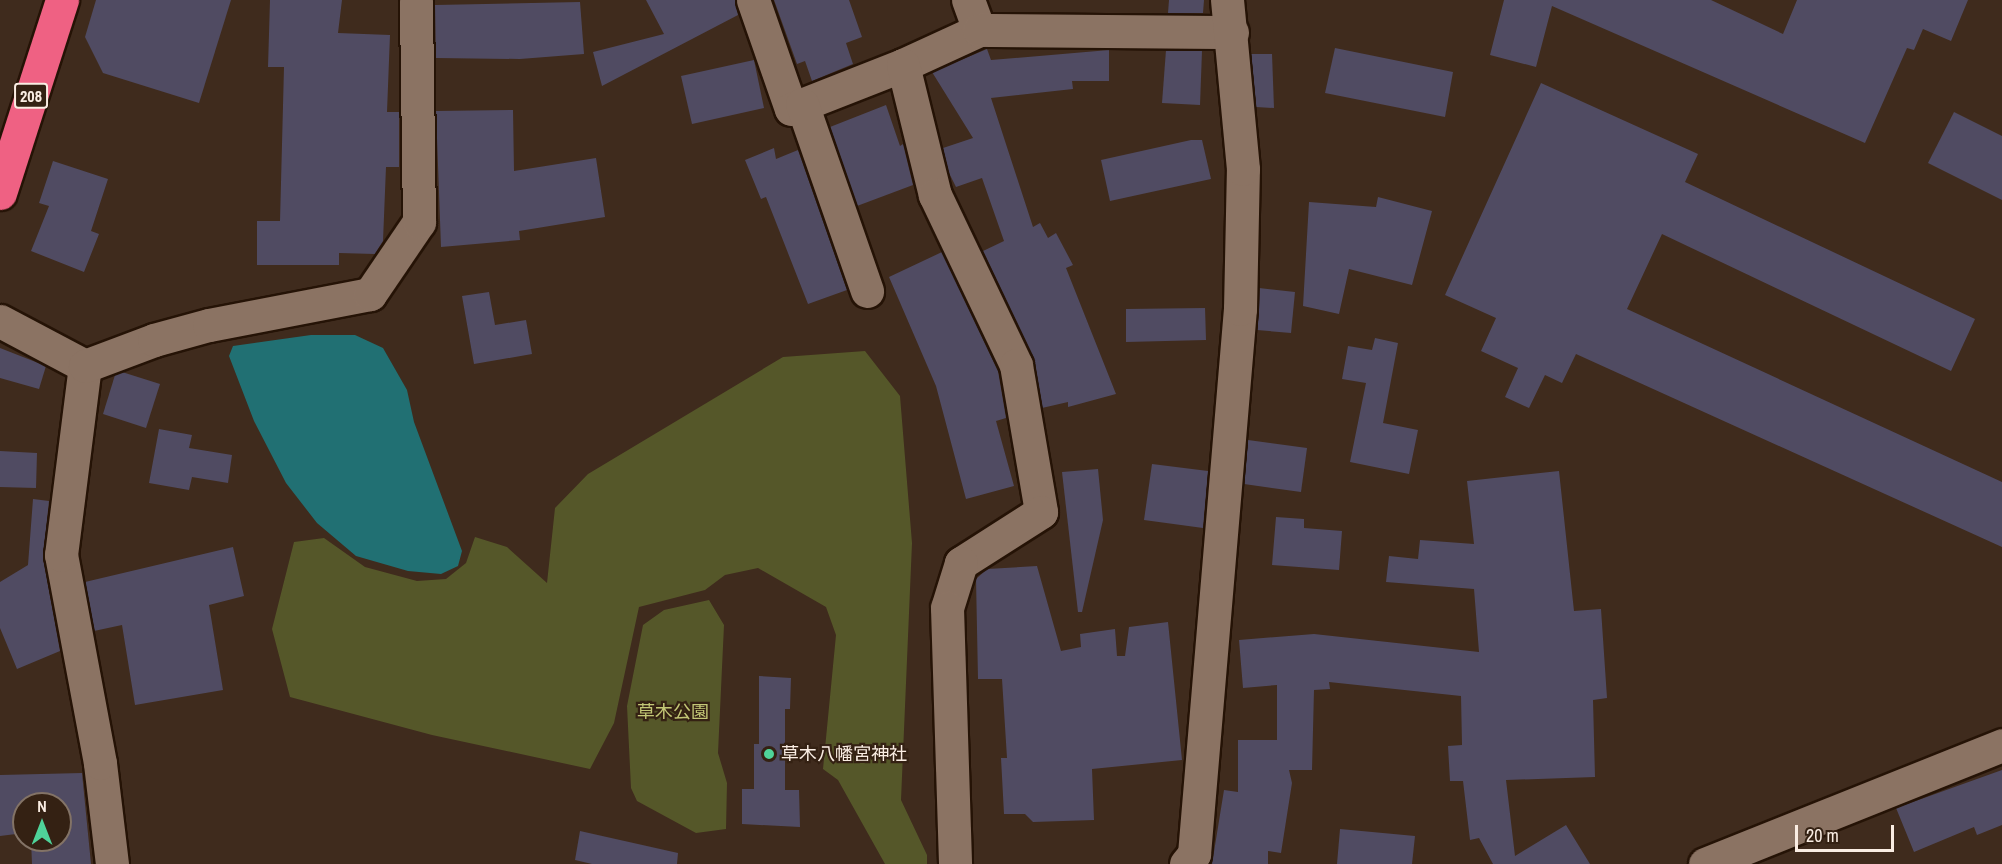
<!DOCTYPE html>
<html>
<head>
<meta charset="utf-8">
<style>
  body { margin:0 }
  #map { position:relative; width:2002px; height:864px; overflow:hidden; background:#3f2b1d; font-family:"Archivo Narrow","Noto Sans JP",sans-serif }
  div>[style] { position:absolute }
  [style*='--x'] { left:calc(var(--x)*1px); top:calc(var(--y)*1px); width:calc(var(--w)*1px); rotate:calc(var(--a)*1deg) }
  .green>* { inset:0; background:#555729 }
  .water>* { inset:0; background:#217073 }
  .building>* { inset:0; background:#504b62 }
  .roads { filter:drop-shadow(2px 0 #251306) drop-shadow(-2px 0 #251306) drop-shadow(0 2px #251306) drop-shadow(0 -2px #251306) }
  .minor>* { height:33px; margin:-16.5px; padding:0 16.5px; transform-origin:16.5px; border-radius:16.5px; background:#8b7363 }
  .highway>* { height:33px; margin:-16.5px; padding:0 16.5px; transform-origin:16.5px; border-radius:16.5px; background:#ef6183 }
  .dots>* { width:16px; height:16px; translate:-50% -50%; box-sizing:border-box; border:3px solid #342113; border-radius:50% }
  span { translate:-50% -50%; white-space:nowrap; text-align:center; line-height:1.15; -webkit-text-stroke:4.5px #342113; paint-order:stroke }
  .shield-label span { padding:2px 4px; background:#342113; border:2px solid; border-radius:4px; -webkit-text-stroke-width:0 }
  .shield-label { font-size:16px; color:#faede3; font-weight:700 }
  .park-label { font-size:18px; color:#c3c776 }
  .poi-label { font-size:18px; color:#faede3 }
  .left { translate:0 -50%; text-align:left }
  .north { position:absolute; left:12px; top:792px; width:60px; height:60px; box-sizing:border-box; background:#342113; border:2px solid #837366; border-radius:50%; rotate:0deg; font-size:16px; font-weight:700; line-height:24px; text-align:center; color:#faede3 }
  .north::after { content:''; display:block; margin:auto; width:21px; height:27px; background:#4fd399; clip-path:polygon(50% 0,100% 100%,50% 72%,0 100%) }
  .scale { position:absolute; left:1795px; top:825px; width:99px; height:27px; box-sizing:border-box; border:3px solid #faede3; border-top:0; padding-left:8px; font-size:18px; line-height:21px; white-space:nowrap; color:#faede3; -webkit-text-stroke:4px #342113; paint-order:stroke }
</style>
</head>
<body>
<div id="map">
  <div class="green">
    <i style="clip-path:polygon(865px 351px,900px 396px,912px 543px,901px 800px,927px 855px,927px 864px,885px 864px,838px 780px,823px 769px,836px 635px,826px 607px,758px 568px,725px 575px,705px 590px,639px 607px,614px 723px,590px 769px,432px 735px,290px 697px,272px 629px,294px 542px,324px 538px,365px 567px,417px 581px,446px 579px,466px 563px,475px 537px,507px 547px,547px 583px,555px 508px,588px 474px,783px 357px)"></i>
    <i style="clip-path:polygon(709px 600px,724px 625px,718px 753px,727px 783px,726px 829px,696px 833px,637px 801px,631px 788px,627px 706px,643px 625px,664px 610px)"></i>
  </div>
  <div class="water">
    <i style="clip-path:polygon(311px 335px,355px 335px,383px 348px,407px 390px,414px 422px,462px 551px,458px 566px,441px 574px,408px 571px,356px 556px,317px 523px,286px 483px,254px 421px,229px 356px,233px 346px)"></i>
  </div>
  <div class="building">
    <i style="clip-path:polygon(96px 0,231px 0,199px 103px,103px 73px,85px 37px)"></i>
    <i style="clip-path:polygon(270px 0,342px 0,338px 33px,390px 35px,387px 112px,399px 112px,399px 167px,386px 167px,383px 241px,375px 254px,339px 253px,339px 265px,257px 265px,257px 221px,280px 221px,284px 67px,268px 67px)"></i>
    <i style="clip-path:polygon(646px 0,735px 0,738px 15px,602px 86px,593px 52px,664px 34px)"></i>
    <i style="clip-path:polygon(774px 0,849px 0,862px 37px,846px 43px,853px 64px,812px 81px,805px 61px,797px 64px)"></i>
    <i style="clip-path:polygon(1169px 0,1204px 0,1203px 13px,1168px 13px)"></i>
    <i style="clip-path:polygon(1504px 0,1711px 0,1783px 34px,1797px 0,1968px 0,1951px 41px,1923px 29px,1914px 50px,1907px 48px,1865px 143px,1552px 6px,1536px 67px,1490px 55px)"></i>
    <i style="clip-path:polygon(580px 2px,584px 54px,520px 59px,436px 58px,435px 5px)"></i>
    <i style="clip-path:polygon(1335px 48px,1453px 72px,1445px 117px,1325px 93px)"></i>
    <i style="clip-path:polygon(987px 49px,991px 60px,1109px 50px,1109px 81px,1072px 81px,1073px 89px,991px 98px,1033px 227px,1040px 223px,1048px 238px,1056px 233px,1073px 265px,1066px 268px,1116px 394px,1068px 407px,1068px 402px,1042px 408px,1033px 357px,983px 251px,1004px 241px,982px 178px,956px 187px,948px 171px,943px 148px,973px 138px,932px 72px)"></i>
    <i style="clip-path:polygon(1166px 50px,1202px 51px,1200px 105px,1162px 103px)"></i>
    <i style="clip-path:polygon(1251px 54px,1272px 54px,1274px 108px,1256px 107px)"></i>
    <i style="clip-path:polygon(754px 60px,764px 108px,692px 124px,681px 76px)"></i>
    <i style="clip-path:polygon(1541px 83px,1698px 154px,1685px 182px,1975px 319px,1951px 371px,1662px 234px,1627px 309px,2002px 482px,2002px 547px,1576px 354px,1562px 383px,1545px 375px,1529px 408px,1505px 397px,1518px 368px,1481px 351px,1496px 318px,1445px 295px)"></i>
    <i style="clip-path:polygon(886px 105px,900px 146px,903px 144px,913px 185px,857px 206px,830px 127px)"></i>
    <i style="clip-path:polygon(513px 110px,514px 171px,596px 158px,605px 217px,519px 231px,520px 240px,441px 247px,436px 111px)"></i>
    <i style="clip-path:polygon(1954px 112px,2002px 136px,2002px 200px,1928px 163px)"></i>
    <i style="clip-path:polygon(1191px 140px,1202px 140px,1211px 179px,1110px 201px,1101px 160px)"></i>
    <i style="clip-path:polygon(774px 148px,776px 159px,798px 150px,847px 290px,808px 304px,766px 197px,761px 199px,745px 160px)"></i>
    <i style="clip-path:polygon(53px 161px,108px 179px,91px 231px,99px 234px,84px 272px,31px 251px,49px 206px,39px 203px)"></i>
    <i style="clip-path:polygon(1378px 197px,1432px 211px,1412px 285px,1349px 269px,1339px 314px,1303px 306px,1309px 202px,1376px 207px)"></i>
    <i style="clip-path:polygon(942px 252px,998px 371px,1006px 418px,996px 421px,1014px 486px,966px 499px,936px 386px,889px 277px)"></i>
    <i style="clip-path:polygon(1259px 288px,1295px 292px,1291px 333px,1257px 330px)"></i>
    <i style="clip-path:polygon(489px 292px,495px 325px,526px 320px,532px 354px,474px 364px,462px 296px)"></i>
    <i style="clip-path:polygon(1205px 308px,1206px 340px,1126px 342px,1126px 309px)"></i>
    <i style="clip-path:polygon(1375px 338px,1398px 343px,1383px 423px,1418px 430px,1409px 474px,1350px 462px,1366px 383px,1342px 379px,1348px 346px,1372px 350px)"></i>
    <i style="clip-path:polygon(0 348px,46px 366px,39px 389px,0 378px)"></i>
    <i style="clip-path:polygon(122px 372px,160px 384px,146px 428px,103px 414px,115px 375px)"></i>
    <i style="clip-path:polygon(159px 429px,192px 435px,189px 448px,232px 455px,228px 483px,192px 477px,189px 490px,149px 483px)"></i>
    <i style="clip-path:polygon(1248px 440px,1307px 448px,1301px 492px,1244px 484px)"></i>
    <i style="clip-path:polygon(0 451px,37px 453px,36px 488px,0 487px)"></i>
    <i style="clip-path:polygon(1152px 464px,1208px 471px,1203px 528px,1144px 520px)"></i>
    <i style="clip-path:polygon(1098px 469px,1103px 520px,1082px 612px,1078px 612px,1062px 472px)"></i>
    <i style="clip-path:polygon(1559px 471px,1574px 611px,1601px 609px,1607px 698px,1593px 700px,1595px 777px,1506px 780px,1515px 856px,1566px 825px,1590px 864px,1493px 864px,1479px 838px,1470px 840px,1463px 781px,1450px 781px,1448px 746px,1462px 745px,1461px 696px,1329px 682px,1330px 689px,1314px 690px,1312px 770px,1289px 770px,1292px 783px,1281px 853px,1268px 851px,1268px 864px,1212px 864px,1224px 790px,1238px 792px,1238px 740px,1277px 740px,1277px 685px,1243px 688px,1239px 640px,1314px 634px,1479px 652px,1474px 589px,1386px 582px,1389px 556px,1418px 559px,1420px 540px,1474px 544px,1467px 481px)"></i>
    <i style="clip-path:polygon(33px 499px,49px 501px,43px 558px,60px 651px,17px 669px,0 628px,0 582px,28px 565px)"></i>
    <i style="clip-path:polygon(1276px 517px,1304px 519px,1304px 528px,1342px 531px,1339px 570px,1272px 565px)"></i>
    <i style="clip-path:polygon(233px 547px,244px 596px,209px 605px,223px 690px,135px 705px,122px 625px,94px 631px,85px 582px)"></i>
    <i style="clip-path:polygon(1037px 566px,1061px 651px,1081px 647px,1080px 634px,1115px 629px,1117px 656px,1125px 656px,1129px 627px,1168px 622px,1182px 760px,1092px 769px,1094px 820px,1033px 822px,1025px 814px,1004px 814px,1001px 758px,1007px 758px,1002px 679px,978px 679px,976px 579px,987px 569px)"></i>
    <i style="clip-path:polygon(759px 676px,791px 678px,790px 709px,785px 709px,785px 790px,799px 790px,800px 827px,742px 824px,742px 789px,754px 789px,754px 744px,759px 744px)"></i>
    <i style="clip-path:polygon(2002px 770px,2002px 825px,1977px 835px,1974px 827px,1914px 852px,1896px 808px)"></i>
    <i style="clip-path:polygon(82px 773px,91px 864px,32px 864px,31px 840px,60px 840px,60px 804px,24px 804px,24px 833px,0 836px,0 775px)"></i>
    <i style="clip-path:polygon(1340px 829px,1415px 836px,1412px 864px,1337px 864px)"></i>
    <i style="clip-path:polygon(580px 831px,678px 853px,677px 864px,592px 864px,575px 860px)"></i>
  </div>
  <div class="roads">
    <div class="minor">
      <i style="--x:753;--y:0;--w:115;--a:70.8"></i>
      <i style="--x:791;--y:109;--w:120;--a:-21.4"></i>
      <i style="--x:903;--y:65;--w:84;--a:-24.7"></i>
      <i style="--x:979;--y:30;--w:32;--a:-110"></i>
      <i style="--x:979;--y:30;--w:253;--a:0.5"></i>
      <i style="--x:903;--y:65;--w:134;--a:76.2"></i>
      <i style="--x:935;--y:195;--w:188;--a:64.5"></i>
      <i style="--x:1016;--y:365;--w:149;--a:80.3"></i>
      <i style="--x:1041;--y:512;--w:95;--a:147.5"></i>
      <i style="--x:961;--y:563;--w:47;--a:107.3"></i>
      <i style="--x:947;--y:608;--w:256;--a:88.2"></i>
      <i style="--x:802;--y:104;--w:198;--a:70.8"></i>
      <i style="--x:0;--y:321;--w:96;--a:27.9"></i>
      <i style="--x:112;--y:864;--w:102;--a:-96.8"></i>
      <i style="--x:100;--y:763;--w:212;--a:-100.6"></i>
      <i style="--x:61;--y:555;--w:191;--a:-82.8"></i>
      <i style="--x:85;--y:366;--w:74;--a:-20.6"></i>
      <i style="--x:154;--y:340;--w:57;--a:-15.3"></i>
      <i style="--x:209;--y:325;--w:164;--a:-10.9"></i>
      <i style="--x:370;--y:294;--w:87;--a:-55.8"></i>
      <i style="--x:419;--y:222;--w:221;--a:-90.8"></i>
      <i style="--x:1186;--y:864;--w:13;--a:-51"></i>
      <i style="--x:1194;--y:854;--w:547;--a:-85.18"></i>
      <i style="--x:1240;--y:309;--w:140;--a:-88.8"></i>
      <i style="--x:1243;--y:169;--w:170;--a:-95.4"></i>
      <i style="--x:1705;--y:864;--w:320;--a:-21.8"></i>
    </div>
    <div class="highway">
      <i style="--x:0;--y:193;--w:203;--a:-72.2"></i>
    </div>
  </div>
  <div class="dots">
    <i style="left:769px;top:754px;background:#4fd399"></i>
  </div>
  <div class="shield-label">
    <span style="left:31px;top:96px">208</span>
  </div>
  <div class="park-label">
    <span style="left:673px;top:712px">草木公園</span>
  </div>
  <div class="poi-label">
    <span class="left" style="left:781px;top:754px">草木八幡宮神社</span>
  </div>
  <div class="north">N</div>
  <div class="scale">20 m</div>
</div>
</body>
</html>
